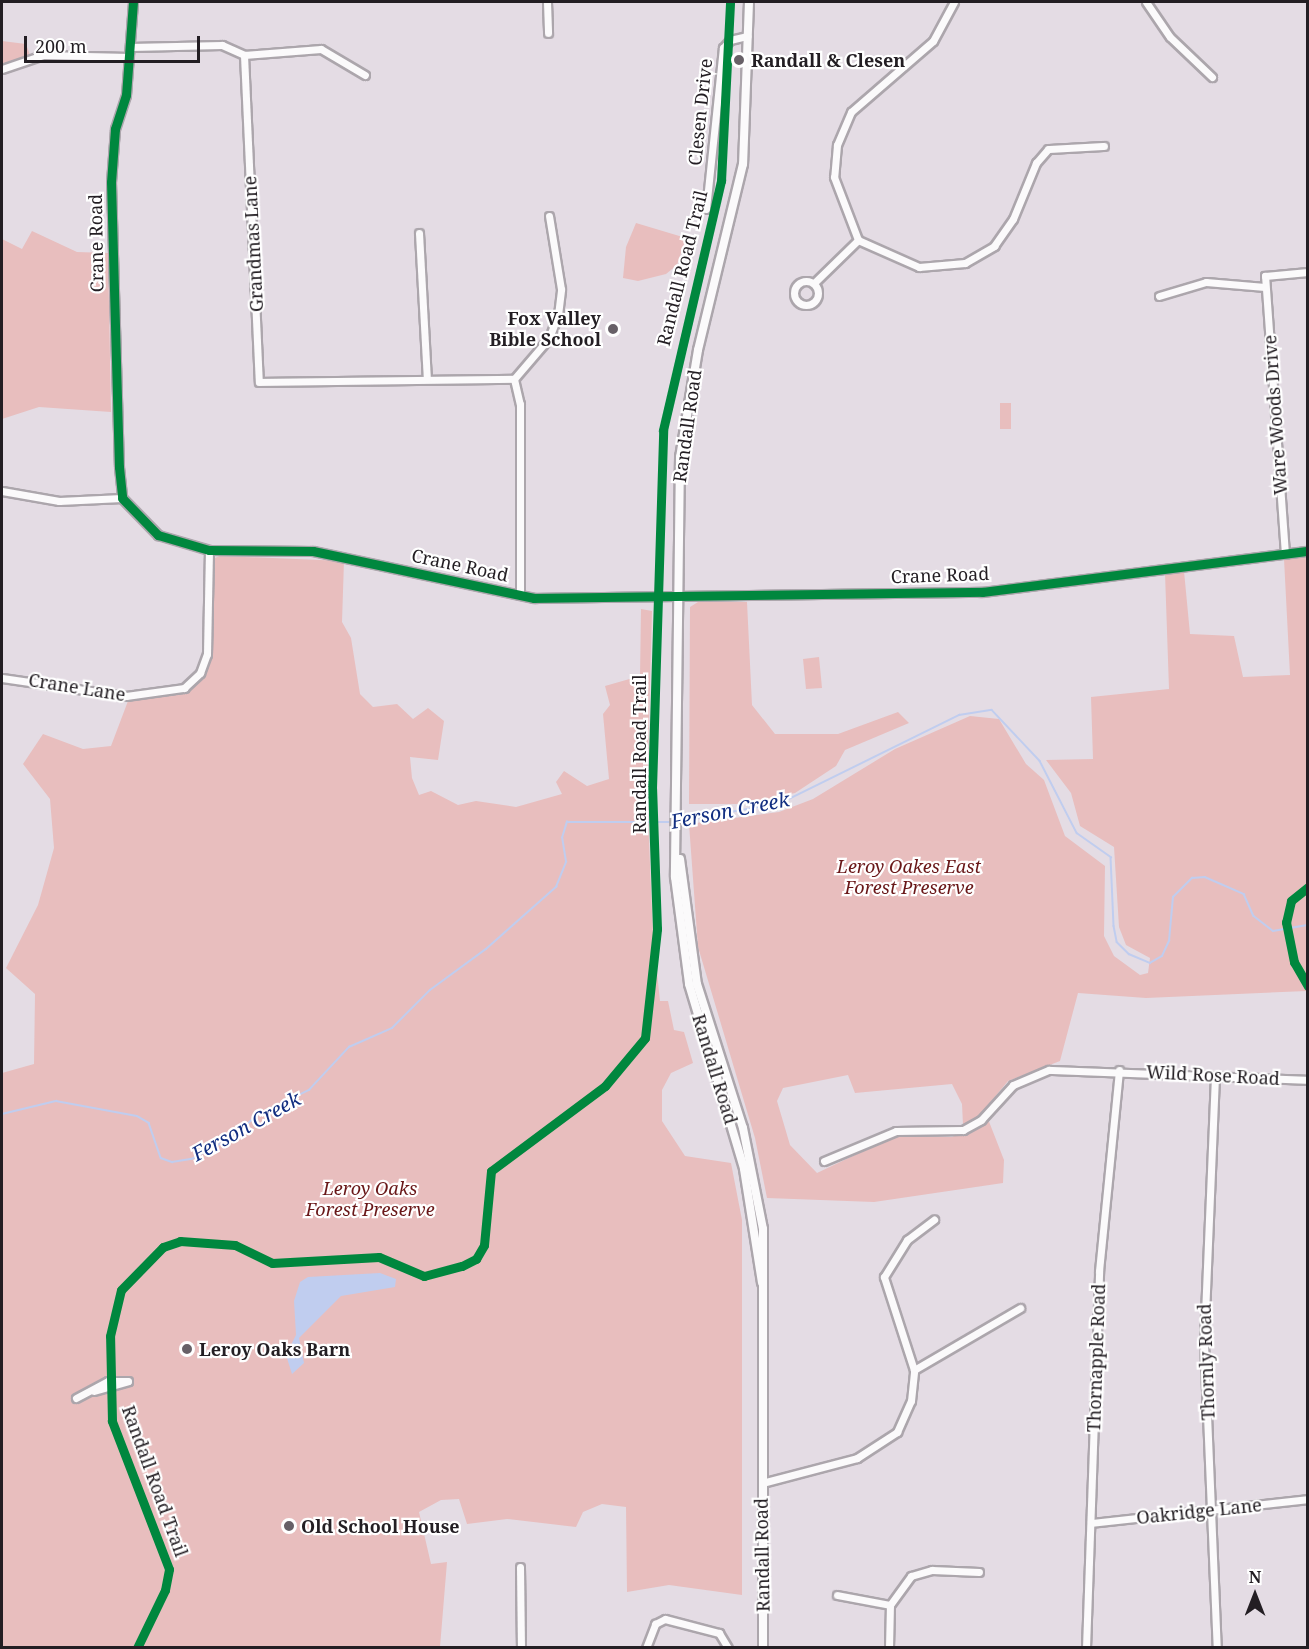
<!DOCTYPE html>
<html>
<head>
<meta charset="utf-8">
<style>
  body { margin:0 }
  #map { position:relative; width:1309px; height:1649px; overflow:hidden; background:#e4dce4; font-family:"Noto Serif",serif }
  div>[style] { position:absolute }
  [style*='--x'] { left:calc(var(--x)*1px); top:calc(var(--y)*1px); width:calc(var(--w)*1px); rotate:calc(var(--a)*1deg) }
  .green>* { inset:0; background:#e8bebe }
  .water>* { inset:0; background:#c0cdef }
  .stream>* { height:1.5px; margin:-0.75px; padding:0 0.75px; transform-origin:0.75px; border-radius:0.75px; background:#c0cdef }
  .roads { filter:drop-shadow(2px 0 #aca6ac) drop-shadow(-2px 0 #aca6ac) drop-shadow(0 2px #aca6ac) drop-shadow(0 -2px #aca6ac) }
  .minor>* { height:7px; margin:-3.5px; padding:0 3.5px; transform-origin:3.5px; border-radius:3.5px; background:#fbfafb }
  .minor>.ring { margin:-3.5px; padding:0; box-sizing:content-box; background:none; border:7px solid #fbfafb; border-radius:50% }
  .major>* { height:8px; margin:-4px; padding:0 4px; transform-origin:4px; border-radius:4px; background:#fbfafb }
  .cycleway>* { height:9px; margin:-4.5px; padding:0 4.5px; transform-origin:4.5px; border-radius:4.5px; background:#00873e }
  .dots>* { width:16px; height:16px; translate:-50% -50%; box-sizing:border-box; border:3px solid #fff; border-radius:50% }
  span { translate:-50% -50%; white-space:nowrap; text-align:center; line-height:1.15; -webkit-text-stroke:4.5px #fff; paint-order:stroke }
  .poi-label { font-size:18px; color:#231e23; font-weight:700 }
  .left { translate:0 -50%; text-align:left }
  .right { translate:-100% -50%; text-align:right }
  .street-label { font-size:18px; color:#231e23 }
  .park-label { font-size:18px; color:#691718; font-style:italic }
  .water-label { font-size:20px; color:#122e81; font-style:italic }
  .frame { position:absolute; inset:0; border:3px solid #231e23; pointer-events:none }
  .north { position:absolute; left:1225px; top:1565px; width:60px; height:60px; -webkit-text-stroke:4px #fff; paint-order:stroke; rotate:0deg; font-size:16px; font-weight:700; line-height:24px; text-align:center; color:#231e23 }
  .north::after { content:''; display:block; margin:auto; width:21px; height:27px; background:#231e23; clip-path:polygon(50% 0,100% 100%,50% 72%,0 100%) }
  .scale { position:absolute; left:24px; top:36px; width:176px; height:27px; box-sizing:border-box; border:3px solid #231e23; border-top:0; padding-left:8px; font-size:18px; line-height:21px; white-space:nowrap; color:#231e23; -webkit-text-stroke:4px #fff; paint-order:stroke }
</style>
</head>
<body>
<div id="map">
  <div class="green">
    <i style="clip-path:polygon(2px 41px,26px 44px,30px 55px,2px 65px)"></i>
    <i style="clip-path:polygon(636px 223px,686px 238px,677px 265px,666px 274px,638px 281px,623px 278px,626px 247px)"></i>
    <i style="clip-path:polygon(32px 231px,77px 252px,108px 253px,111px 412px,39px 407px,2px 419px,2px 239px,22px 249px)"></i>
    <i style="clip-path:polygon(1000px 403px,1011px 403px,1011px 429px,1000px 429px)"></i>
    <i style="clip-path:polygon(1298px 555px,1307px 557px,1307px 991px,1146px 998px,1078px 993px,1060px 1061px,1008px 1081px,979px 1116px,963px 1125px,962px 1104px,952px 1084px,855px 1093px,848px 1075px,783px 1088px,777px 1101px,790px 1145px,817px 1173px,895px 1136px,952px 1137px,988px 1119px,1004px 1160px,1003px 1183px,874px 1202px,767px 1198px,755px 1138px,698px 947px,689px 824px,779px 812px,813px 799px,895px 749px,970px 716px,999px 719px,1026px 764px,1044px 780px,1065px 836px,1105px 866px,1104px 936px,1114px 956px,1140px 975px,1148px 973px,1150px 958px,1126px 945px,1119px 927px,1114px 847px,1080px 826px,1071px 793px,1046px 760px,1093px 759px,1091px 697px,1169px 689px,1165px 573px,1184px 571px,1190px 634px,1234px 636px,1243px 677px,1290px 675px,1284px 559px)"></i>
    <i style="clip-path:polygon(220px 556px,344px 561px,342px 622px,351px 638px,360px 694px,373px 707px,397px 704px,413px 719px,428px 708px,444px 721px,438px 760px,410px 757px,412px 778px,419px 795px,431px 791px,458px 805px,476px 801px,516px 807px,562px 794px,556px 782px,564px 771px,587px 786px,609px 779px,603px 714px,610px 705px,605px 686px,640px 676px,641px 609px,652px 611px,647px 794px,653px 935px,660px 1001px,668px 1001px,674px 1030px,684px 1032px,693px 1063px,671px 1073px,662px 1090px,662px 1121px,685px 1156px,731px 1163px,742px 1220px,742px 1595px,669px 1585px,627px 1592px,626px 1507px,602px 1504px,583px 1512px,576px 1527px,507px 1519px,467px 1524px,459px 1499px,441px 1500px,419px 1512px,431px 1564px,447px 1562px,440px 1647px,2px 1648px,2px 1073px,34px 1064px,35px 994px,6px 968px,38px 905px,54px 848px,50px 799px,23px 764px,43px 734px,83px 749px,111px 746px,128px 701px,181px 693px,204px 676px,209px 665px,212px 559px)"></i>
    <i style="clip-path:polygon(698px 602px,747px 602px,752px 705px,775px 734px,838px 734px,898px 712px,909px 723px,845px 750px,836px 766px,795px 793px,747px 804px,689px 804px,690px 607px)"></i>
    <i style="clip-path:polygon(819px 657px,822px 688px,806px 689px,803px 659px)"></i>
  </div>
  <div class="water">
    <i style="clip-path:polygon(380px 1273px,396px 1279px,395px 1287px,341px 1296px,299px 1338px,304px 1363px,292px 1374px,286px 1355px,296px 1335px,294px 1301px,300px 1282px,308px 1277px)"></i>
  </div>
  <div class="stream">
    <i style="--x:679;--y:821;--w:104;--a:-10"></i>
    <i style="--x:781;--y:803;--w:199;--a:-26.3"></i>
    <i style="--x:959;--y:715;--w:33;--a:-9"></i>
    <i style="--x:992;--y:710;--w:70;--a:46.7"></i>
    <i style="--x:1040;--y:761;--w:81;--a:62.8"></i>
    <i style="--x:1077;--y:833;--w:42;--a:35.2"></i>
    <i style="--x:1111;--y:857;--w:69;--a:87.5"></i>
    <i style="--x:1114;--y:926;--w:16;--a:79"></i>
    <i style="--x:1117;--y:942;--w:17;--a:45"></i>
    <i style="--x:1129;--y:954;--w:23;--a:23"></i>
    <i style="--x:1150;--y:963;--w:14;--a:-30"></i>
    <i style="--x:1162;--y:956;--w:17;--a:-65"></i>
    <i style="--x:1169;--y:941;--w:44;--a:-84.8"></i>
    <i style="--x:1173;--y:897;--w:27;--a:-45"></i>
    <i style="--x:1192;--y:878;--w:13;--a:-4"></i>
    <i style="--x:1205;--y:877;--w:43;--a:23.6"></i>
    <i style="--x:1244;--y:894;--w:24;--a:66"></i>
    <i style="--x:1254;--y:916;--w:24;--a:38"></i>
    <i style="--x:1273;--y:931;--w:36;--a:-10"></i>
    <i style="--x:2;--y:1114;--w:56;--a:-13.5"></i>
    <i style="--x:56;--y:1101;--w:82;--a:10.5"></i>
    <i style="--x:137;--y:1116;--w:14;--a:30"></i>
    <i style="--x:149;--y:1123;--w:37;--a:71"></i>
    <i style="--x:161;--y:1158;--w:12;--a:20"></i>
    <i style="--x:172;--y:1162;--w:20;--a:-9"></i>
    <i style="--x:192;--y:1159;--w:44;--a:-28.3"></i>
    <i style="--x:231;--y:1138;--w:35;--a:-41"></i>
    <i style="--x:257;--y:1115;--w:58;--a:-25.7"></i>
    <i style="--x:309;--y:1090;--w:59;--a:-47.1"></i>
    <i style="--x:349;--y:1047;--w:47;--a:-23.8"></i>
    <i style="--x:392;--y:1028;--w:54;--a:-45"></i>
    <i style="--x:430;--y:990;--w:69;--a:-36.2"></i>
    <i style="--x:486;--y:949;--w:94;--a:-41.5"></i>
    <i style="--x:556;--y:887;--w:27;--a:-68"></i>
    <i style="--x:566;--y:862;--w:24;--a:-99"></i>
    <i style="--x:562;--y:838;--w:17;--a:-73"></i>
    <i style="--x:567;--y:822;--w:104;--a:0"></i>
  </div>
  <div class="roads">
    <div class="minor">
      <i style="--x:133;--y:2;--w:93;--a:94.3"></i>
      <i style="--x:126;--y:95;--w:36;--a:108"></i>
      <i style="--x:115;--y:129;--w:53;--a:94.3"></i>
      <i style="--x:111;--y:182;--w:285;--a:88.4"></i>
      <i style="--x:119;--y:467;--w:31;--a:84"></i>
      <i style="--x:122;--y:498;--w:52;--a:45.8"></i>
      <i style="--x:158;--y:535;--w:53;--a:16.4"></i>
      <i style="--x:209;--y:550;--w:104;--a:0.6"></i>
      <i style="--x:313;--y:551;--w:226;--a:12"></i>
      <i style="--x:534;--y:598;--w:448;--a:-0.8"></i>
      <i style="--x:982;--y:592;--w:329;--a:-7.2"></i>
      <i style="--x:547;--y:2;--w:31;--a:88"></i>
      <i style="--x:954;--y:2;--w:44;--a:118.3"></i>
      <i style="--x:933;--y:41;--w:108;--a:139.1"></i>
      <i style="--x:851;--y:112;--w:36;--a:113"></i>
      <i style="--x:837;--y:145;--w:32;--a:95"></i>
      <i style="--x:834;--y:177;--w:67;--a:69.1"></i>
      <i style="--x:858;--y:240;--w:67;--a:23.9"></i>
      <i style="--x:919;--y:267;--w:46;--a:-5"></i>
      <i style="--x:965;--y:263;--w:34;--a:-30"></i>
      <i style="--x:994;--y:246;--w:33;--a:-55"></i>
      <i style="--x:1013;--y:219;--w:61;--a:-67.7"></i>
      <i style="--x:1036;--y:163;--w:18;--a:-49"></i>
      <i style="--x:1048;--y:149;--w:56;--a:-3.1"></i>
      <i style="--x:1146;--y:2;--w:42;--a:55.6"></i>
      <i style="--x:1170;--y:37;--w:58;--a:43.6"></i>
      <i style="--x:130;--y:47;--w:92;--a:-1.2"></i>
      <i style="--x:222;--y:45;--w:24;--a:24"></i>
      <i style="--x:244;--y:55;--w:327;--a:87.4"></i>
      <i style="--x:259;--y:382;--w:255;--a:-0.7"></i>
      <i style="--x:514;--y:379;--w:54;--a:-49.5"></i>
      <i style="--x:549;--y:338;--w:25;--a:-69"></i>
      <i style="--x:558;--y:315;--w:26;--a:-83"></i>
      <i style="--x:561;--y:289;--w:74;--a:-99.3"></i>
      <i style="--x:244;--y:55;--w:77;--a:-4.5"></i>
      <i style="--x:321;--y:49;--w:51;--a:30.6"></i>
      <i style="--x:2;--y:69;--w:43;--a:-18.9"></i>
      <i style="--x:43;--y:55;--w:86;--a:1.3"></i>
      <i style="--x:706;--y:209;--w:162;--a:-84"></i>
      <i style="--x:723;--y:48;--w:11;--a:-49"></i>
      <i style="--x:730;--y:40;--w:18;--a:-13"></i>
      <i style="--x:419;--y:233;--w:146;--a:86.9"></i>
      <i class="ring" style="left:794px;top:281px;width:17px;height:17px"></i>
      <i style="--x:814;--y:283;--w:62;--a:-44.3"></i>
      <i style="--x:1159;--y:296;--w:49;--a:-16.6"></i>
      <i style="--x:1206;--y:282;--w:59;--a:4.8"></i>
      <i style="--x:514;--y:379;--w:26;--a:77"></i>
      <i style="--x:520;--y:404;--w:191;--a:90"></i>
      <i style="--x:2;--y:491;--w:58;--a:10"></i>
      <i style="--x:59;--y:501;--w:63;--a:-2.7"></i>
      <i style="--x:1285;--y:554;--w:279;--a:-94.1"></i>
      <i style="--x:1265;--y:276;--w:43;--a:-5.3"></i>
      <i style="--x:2;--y:678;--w:125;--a:8.3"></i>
      <i style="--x:126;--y:696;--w:59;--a:-7.9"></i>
      <i style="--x:184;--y:688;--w:22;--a:-43"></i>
      <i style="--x:200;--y:673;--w:20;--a:-70"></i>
      <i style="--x:207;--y:654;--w:104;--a:-88.9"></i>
      <i style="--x:1215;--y:1076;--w:267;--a:92.4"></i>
      <i style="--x:1204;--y:1343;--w:305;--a:87.6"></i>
      <i style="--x:824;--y:1161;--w:78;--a:-22.6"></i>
      <i style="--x:896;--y:1131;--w:67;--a:-0.9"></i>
      <i style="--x:963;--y:1130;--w:21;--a:-29"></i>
      <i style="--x:981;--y:1120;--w:47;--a:-47.6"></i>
      <i style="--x:1013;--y:1085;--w:39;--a:-23"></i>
      <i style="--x:1049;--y:1070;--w:259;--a:2.2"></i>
      <i style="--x:914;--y:1370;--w:123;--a:-30.3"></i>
      <i style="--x:94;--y:1391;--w:35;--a:-16"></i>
      <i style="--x:76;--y:1398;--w:36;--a:-28"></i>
      <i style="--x:108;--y:1381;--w:20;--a:0"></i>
      <i style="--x:762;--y:1483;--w:98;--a:-14.7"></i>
      <i style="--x:857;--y:1458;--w:48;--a:-33"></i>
      <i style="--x:897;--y:1432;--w:34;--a:-66"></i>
      <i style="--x:911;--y:1401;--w:31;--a:-84"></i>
      <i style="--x:914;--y:1370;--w:98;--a:-107.9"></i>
      <i style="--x:884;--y:1277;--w:44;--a:-58.1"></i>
      <i style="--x:907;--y:1240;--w:34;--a:-37"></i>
      <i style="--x:1091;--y:1523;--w:218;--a:-6.3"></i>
      <i style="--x:520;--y:1567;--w:81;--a:89.3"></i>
      <i style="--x:837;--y:1595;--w:54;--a:10.7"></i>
      <i style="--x:646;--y:1648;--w:26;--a:-69"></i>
      <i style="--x:655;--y:1624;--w:11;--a:-27"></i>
      <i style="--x:665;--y:1619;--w:56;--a:14.5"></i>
      <i style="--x:719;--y:1633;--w:17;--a:59"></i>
      <i style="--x:889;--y:1648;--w:43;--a:-88.7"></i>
      <i style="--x:890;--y:1605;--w:36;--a:-54"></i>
      <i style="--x:911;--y:1576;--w:22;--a:-16"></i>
      <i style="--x:932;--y:1570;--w:47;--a:2.4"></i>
      <i style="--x:1086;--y:1648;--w:377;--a:-88"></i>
      <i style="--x:1099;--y:1271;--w:202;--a:-84.3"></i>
    </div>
    <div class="major">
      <i style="--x:749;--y:2;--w:162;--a:92.1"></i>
      <i style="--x:743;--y:164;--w:191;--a:103.6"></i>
      <i style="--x:698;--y:350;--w:109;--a:99.5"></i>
      <i style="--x:680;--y:457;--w:420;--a:90.7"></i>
      <i style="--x:675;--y:877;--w:108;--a:82.5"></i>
      <i style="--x:689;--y:984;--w:193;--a:73.4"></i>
      <i style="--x:744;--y:1169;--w:115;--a:81"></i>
      <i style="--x:680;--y:859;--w:126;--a:82.3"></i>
      <i style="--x:697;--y:984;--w:151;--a:72.3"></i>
      <i style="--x:743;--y:1128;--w:103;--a:78.8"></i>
      <i style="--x:763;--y:1229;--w:419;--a:90"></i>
    </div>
  </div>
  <div class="cycleway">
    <i style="--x:133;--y:2;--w:93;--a:94.3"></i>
    <i style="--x:126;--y:95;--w:36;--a:108"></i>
    <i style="--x:115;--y:129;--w:53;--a:94.3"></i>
    <i style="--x:111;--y:182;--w:285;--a:88.4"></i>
    <i style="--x:119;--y:467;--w:31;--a:84"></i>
    <i style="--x:122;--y:498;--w:52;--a:45.8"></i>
    <i style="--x:158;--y:535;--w:53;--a:16.4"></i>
    <i style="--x:209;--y:550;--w:104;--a:0.6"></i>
    <i style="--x:313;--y:551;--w:226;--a:12"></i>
    <i style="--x:534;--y:598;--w:448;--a:-0.8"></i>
    <i style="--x:982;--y:592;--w:329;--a:-7.2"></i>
    <i style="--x:1308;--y:887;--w:22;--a:141"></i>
    <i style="--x:1291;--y:901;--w:22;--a:103"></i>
    <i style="--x:1286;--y:922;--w:41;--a:78.7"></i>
    <i style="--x:1294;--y:962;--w:28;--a:60"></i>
    <i style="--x:137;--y:1648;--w:64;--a:-64.2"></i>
    <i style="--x:165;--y:1590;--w:21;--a:-79"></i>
    <i style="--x:169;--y:1569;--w:159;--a:-111.1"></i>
    <i style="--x:112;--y:1421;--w:85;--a:-91.3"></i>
    <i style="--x:110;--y:1336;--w:47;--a:-76.6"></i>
    <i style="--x:121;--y:1290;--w:60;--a:-45.7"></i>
    <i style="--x:163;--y:1247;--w:18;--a:-19"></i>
    <i style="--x:180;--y:1241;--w:55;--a:4.2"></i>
    <i style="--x:235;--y:1245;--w:41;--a:25.9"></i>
    <i style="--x:272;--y:1263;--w:107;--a:-3.2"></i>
    <i style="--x:379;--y:1257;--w:49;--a:22.9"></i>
    <i style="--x:424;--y:1276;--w:39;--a:-15"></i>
    <i style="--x:462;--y:1266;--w:16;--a:-27"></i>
    <i style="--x:476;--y:1259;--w:16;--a:-60"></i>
    <i style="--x:484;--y:1245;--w:74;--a:-84.6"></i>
    <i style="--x:491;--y:1171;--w:142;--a:-36.7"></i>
    <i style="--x:605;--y:1086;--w:62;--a:-50.2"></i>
    <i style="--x:645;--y:1038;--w:110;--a:-83.7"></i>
    <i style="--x:657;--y:929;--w:141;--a:-92"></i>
    <i style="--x:652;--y:788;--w:358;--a:-88.2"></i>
    <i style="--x:663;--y:430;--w:256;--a:-76.9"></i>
    <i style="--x:721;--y:181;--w:179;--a:-87.1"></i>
  </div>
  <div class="dots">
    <i style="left:739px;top:60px;background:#676067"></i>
    <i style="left:613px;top:329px;background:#676067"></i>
    <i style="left:187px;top:1349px;background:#676067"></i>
    <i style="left:289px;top:1526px;background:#676067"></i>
  </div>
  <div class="poi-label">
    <span class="left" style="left:751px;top:60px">Randall &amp; Clesen</span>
    <span class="right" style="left:601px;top:329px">Fox Valley<br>Bible School</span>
    <span class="left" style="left:199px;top:1349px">Leroy Oaks Barn</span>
    <span class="left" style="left:301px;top:1526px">Old School House</span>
  </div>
  <div class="street-label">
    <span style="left:700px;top:112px;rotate:-84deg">Clesen Drive</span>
    <span style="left:96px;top:243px;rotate:-91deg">Crane Road</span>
    <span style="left:253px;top:244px;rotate:-93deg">Grandmas Lane</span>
    <span style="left:682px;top:268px;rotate:-76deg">Randall Road Trail</span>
    <span style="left:1275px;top:415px;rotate:-94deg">Ware Woods Drive</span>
    <span style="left:687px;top:426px;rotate:-82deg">Randall Road</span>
    <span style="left:460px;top:565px;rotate:12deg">Crane Road</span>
    <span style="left:940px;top:575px;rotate:-2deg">Crane Road</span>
    <span style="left:77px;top:687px;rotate:9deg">Crane Lane</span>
    <span style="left:639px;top:754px;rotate:-90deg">Randall Road Trail</span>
    <span style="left:715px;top:1069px;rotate:73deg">Randall Road</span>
    <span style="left:1213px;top:1075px;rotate:3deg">Wild Rose Road</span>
    <span style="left:1096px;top:1358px;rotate:-88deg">Thornapple Road</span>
    <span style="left:1206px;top:1362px;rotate:-92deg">Thornly Road</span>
    <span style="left:155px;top:1481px;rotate:70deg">Randall Road Trail</span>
    <span style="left:1199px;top:1511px;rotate:-6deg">Oakridge Lane</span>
    <span style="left:762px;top:1555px;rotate:-91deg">Randall Road</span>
  </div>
  <div class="park-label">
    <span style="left:909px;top:877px">Leroy Oakes East<br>Forest Preserve</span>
    <span style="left:370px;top:1199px">Leroy Oaks<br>Forest Preserve</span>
  </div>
  <div class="water-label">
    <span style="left:730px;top:810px;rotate:-11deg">Ferson Creek</span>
    <span style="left:246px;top:1126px;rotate:-29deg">Ferson Creek</span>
  </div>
  <div class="frame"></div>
  <div class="north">N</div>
  <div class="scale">200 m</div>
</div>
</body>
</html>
